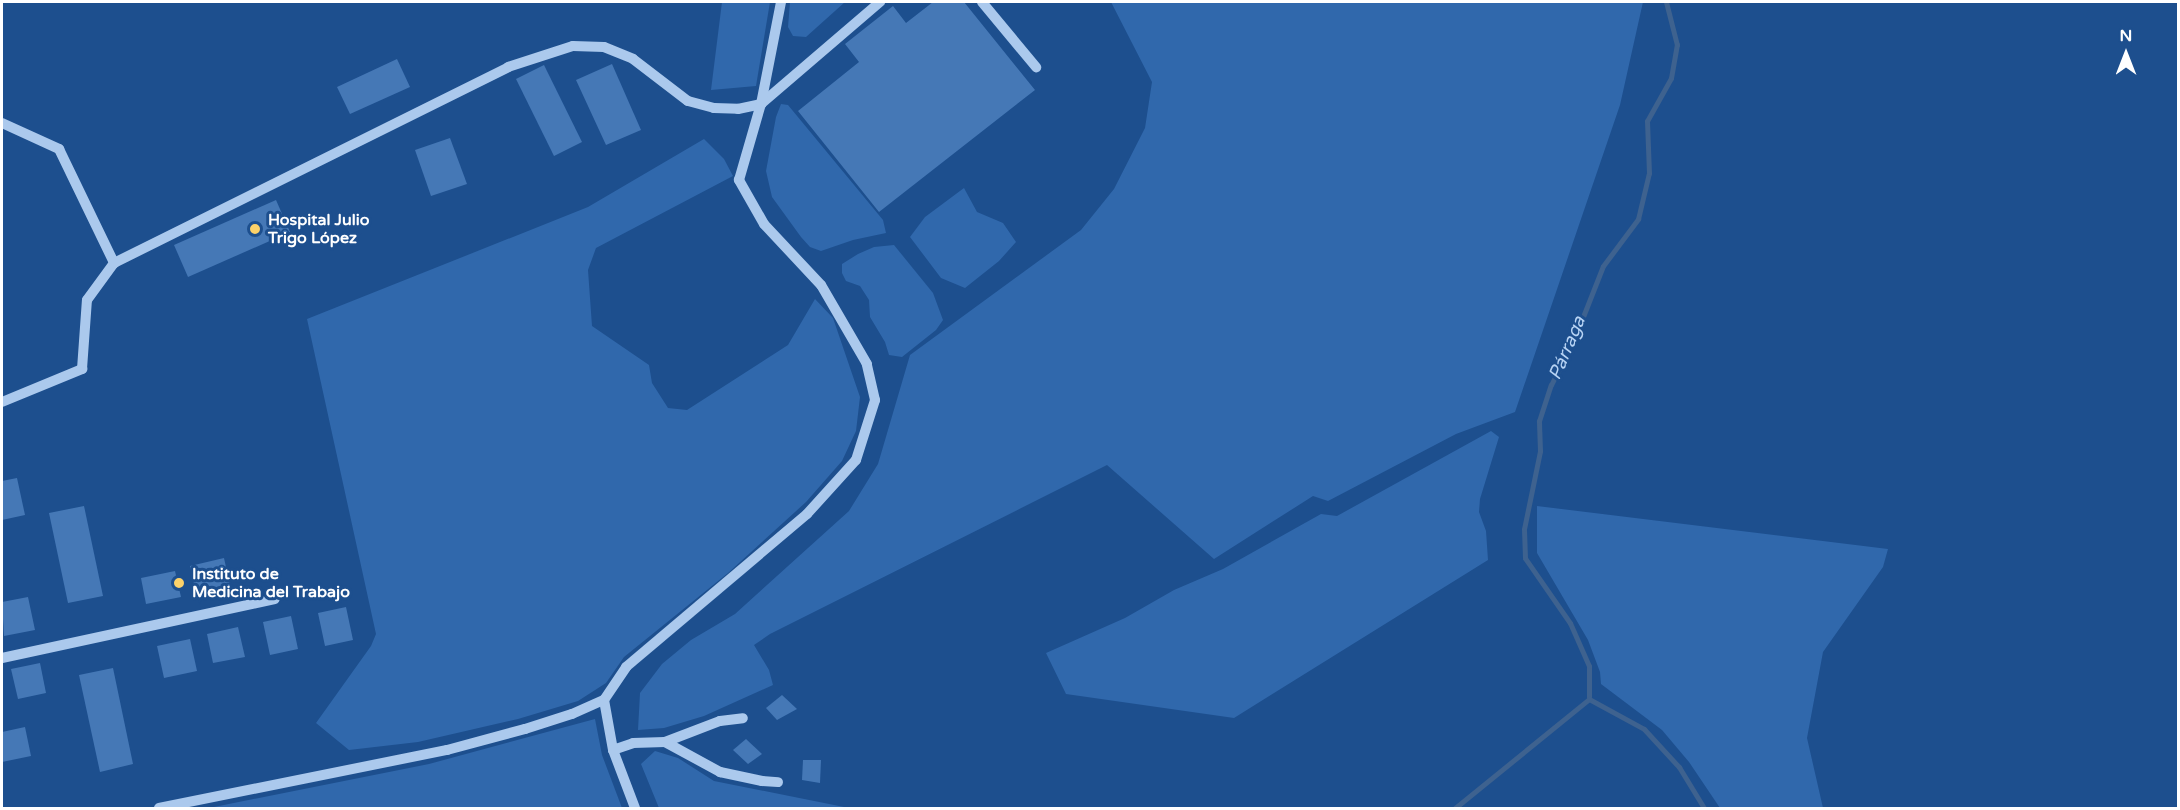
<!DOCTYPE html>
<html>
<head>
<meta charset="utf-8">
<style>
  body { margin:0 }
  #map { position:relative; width:2180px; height:810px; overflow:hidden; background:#1d4f8e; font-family:"Varela Round",sans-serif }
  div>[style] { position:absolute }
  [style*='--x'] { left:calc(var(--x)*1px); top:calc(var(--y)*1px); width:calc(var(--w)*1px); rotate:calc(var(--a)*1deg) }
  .green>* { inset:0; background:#3068ac }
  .stream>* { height:5px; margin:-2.5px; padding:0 2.5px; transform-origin:2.5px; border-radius:2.5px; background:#3e628f }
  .building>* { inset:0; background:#4578b6 }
  .minor>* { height:10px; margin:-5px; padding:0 5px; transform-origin:5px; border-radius:5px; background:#abc9ed }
  .dots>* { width:16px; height:16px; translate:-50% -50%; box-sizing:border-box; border:3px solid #1d4f8e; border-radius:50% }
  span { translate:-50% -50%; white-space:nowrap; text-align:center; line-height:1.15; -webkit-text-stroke:6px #1d4f8e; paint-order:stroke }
  .poi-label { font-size:16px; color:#fff; font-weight:700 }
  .left { translate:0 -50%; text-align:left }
  .water-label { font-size:18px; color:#b7d3f4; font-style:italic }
  .frame { position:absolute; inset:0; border:3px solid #fff; pointer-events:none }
  .north { position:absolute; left:2096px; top:24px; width:60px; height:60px; -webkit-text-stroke:4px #1d4f8e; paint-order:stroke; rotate:0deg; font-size:16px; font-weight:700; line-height:24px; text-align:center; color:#fff }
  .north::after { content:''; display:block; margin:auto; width:21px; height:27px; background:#fff; clip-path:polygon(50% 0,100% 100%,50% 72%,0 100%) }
</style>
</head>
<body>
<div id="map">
  <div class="green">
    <i style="clip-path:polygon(722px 2px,770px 2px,756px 86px,711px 90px)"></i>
    <i style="clip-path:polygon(790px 2px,845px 2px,806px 37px,793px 36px,788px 27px)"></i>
    <i style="clip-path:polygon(1111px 2px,1643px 2px,1620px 105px,1515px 412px,1456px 434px,1328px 501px,1313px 496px,1214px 559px,1107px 465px,770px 634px,754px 645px,769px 670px,773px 685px,704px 716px,664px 728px,638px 730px,640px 693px,662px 664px,691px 640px,735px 614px,849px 511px,878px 464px,910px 355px,1081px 230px,1114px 189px,1145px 128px,1152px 82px)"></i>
    <i style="clip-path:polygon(781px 104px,788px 105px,883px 220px,886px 233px,853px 240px,821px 251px,810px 247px,801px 237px,772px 197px,766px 171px,776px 117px)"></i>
    <i style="clip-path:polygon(704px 139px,724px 159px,733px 176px,596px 248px,588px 270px,592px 326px,649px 365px,652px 383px,668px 408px,687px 410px,788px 345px,815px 299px,833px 318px,860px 397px,856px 431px,842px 461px,806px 502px,728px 573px,624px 657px,606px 683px,578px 701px,518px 719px,418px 742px,349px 750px,316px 723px,371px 646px,376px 634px,307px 319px,588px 207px)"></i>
    <i style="clip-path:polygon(964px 188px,977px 212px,1003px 223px,1016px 242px,999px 261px,965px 288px,941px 278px,910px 237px,925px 217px)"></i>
    <i style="clip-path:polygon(894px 245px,933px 293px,943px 320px,936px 330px,902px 357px,889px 355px,885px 342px,870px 317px,869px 300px,860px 286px,846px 281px,842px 273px,842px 264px,858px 254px,874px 247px)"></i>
    <i style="clip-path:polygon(1491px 431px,1499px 437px,1480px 499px,1479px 512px,1486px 531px,1488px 560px,1234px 718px,1066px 694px,1046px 653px,1125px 618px,1174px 590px,1223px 569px,1321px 514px,1337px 516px)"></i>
    <i style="clip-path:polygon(1537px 506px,1888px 549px,1883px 567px,1823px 652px,1807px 738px,1823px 808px,1720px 808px,1689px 762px,1662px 730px,1601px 684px,1600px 672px,1588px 640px,1537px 553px)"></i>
    <i style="clip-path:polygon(595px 719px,602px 755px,622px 808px,209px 808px,429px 764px)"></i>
    <i style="clip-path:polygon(655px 751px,678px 758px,714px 781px,849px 808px,659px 808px,641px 764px)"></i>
  </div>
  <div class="stream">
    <i style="--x:1589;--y:699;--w:33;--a:-90"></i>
    <i style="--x:1589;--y:666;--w:47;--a:-113.8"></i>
    <i style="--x:1570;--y:623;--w:79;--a:-124.7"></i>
    <i style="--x:1525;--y:558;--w:29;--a:-92"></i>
    <i style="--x:1524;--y:529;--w:80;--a:-78.4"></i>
    <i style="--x:1540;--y:451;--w:30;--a:-92"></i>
    <i style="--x:1539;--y:421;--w:38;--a:-72"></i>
    <i style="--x:1551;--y:385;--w:54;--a:-63.4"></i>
    <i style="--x:1575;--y:337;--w:76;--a:-68.5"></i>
    <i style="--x:1603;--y:266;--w:59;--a:-53.3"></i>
    <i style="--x:1638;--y:219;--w:47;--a:-76.6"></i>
    <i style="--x:1649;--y:173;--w:52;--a:-92.2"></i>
    <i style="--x:1647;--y:121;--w:49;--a:-60.8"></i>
    <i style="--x:1671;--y:78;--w:34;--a:-80"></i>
    <i style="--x:1677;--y:45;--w:44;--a:-104.3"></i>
    <i style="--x:1589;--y:699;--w:63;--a:28.6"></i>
    <i style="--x:1644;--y:729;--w:52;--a:47.4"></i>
    <i style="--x:1679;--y:767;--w:48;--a:58.6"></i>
    <i style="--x:1455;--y:808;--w:173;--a:-39.1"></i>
  </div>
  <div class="building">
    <i style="clip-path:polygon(933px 2px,964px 2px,1035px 90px,879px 212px,798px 111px,859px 62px,845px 44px,893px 6px,906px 23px)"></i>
    <i style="clip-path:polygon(397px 59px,410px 87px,350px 114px,337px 87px)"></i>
    <i style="clip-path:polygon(612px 64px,641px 130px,606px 145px,576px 80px)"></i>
    <i style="clip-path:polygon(544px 65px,582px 142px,554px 156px,516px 79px)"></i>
    <i style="clip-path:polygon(450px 138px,467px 184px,431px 196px,415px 150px)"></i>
    <i style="clip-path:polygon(276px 200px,290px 232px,188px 277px,174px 245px)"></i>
    <i style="clip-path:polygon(17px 478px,25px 515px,2px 520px,2px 481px)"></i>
    <i style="clip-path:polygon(84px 506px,103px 596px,68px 603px,49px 513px)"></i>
    <i style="clip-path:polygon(224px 558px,230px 586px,196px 593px,190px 566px)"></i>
    <i style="clip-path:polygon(175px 571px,181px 597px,146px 604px,141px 578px)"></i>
    <i style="clip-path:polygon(28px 597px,35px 630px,4px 636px,2px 602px)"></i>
    <i style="clip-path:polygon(346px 607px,353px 640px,325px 646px,318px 613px)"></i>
    <i style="clip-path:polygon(291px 616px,298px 649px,270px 655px,263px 622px)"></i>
    <i style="clip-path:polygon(238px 627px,245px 657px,213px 663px,207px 634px)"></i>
    <i style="clip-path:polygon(190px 639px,197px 671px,164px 678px,157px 646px)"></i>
    <i style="clip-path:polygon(40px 663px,46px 693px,18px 699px,11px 669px)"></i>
    <i style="clip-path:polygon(113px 668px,133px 764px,100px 772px,79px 675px)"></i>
    <i style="clip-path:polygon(782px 695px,797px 709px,777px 720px,766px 708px)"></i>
    <i style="clip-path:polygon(25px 727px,31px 756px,2px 762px,2px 732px)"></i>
    <i style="clip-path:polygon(746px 739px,762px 754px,748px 764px,733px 750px)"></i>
    <i style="clip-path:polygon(803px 760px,821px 760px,820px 783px,802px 780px)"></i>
  </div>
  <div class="minor">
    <i style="--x:982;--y:2;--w:85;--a:50.3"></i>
    <i style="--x:2;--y:123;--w:63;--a:24.5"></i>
    <i style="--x:59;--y:149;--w:127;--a:64.2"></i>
    <i style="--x:2;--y:402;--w:87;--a:-22.4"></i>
    <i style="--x:82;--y:369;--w:69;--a:-85.9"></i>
    <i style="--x:87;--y:300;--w:46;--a:-53.9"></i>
    <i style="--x:114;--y:263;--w:440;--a:-26.4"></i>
    <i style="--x:508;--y:67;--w:68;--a:-17.9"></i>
    <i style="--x:573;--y:46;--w:31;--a:2"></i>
    <i style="--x:604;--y:47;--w:31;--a:22"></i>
    <i style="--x:633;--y:59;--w:69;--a:37.4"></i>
    <i style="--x:688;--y:101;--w:27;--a:15"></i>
    <i style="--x:714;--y:108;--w:24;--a:2"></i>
    <i style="--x:738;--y:109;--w:24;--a:-12"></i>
    <i style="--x:761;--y:104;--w:157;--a:-40.6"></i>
    <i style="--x:2;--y:658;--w:279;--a:-12.2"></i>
    <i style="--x:604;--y:700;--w:51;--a:79.8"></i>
    <i style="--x:613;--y:750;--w:62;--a:69.2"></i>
    <i style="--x:665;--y:742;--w:59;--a:-20.9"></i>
    <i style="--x:720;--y:721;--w:23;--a:-7"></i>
    <i style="--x:613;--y:750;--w:21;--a:-19"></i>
    <i style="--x:633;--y:743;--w:32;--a:-2"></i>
    <i style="--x:665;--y:742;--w:63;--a:28.6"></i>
    <i style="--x:720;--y:772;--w:43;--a:12.1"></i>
    <i style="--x:762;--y:781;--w:16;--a:4"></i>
    <i style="--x:159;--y:808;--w:294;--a:-11.4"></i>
    <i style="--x:447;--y:750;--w:81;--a:-15.1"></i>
    <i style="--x:525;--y:729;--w:49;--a:-17.7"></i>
    <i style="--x:572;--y:714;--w:35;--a:-24"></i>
    <i style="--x:604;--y:700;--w:40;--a:-56"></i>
    <i style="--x:626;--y:667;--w:237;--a:-40.2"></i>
    <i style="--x:807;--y:514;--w:73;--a:-47.8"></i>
    <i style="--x:856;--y:460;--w:63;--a:-72.4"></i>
    <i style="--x:875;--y:400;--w:37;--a:-103"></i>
    <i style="--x:867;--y:364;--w:91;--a:-120.2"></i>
    <i style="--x:821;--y:285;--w:83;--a:-133.1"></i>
    <i style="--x:764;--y:224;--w:51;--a:-119.6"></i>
    <i style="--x:739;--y:180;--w:79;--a:-73.9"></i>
    <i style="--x:761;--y:104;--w:104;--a:-78.9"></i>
  </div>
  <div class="dots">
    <i style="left:255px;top:229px;background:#fcd26a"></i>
    <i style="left:179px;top:583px;background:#fcd26a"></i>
  </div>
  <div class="poi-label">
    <span class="left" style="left:268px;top:229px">Hospital Julio<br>Trigo López</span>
    <span class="left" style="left:192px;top:583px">Instituto de<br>Medicina del Trabajo</span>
  </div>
  <div class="water-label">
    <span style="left:1567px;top:348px;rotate:-67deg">Párraga</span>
  </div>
  <div class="frame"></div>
  <div class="north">N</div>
</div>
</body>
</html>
